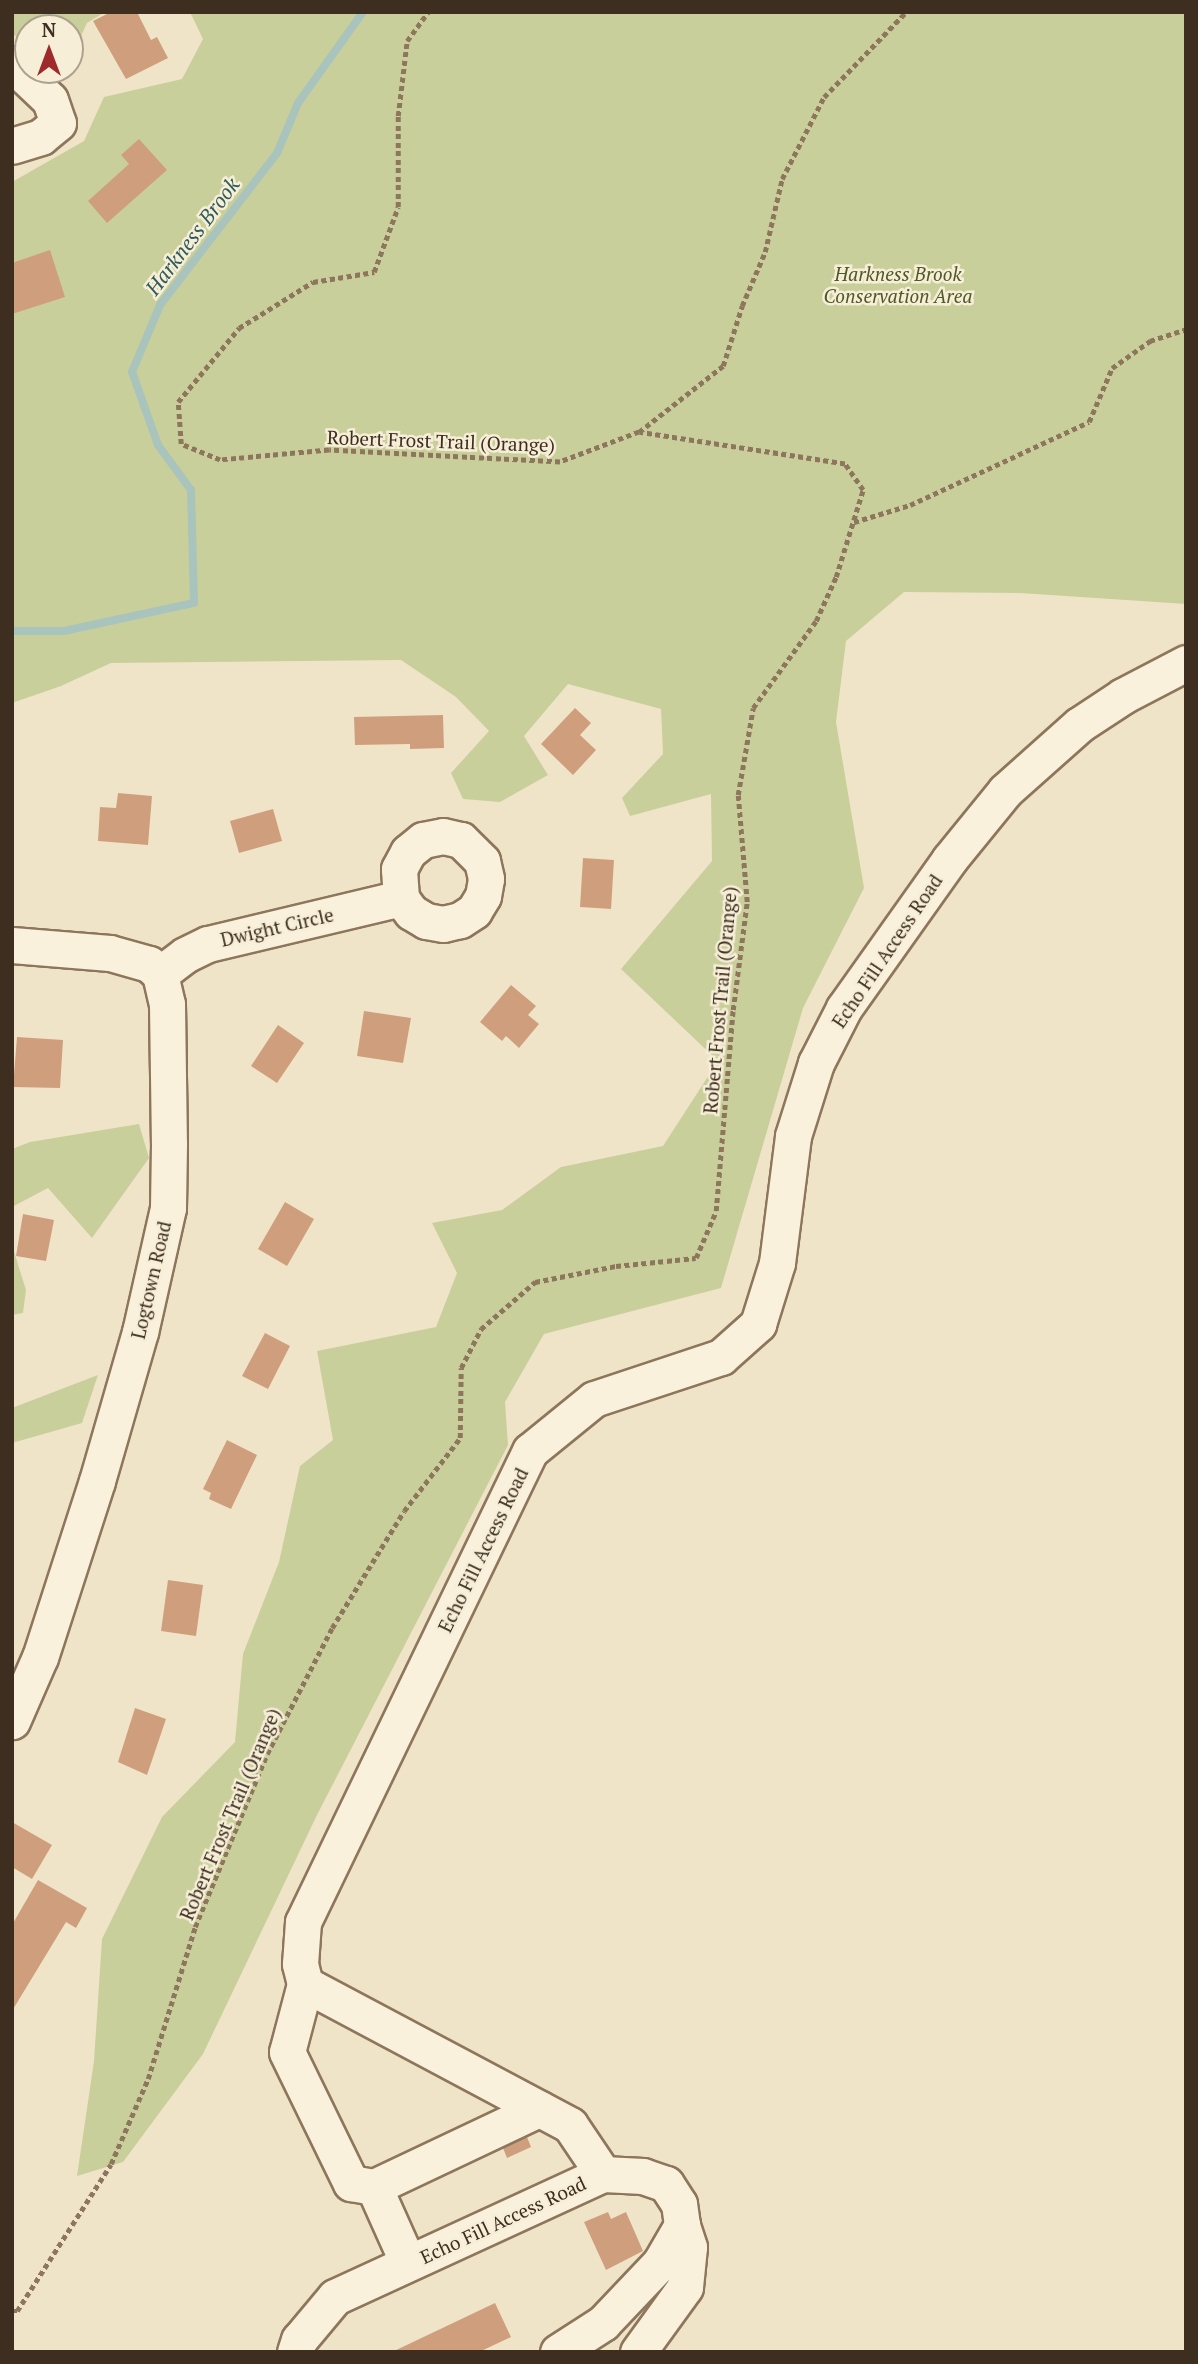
<!DOCTYPE html>
<html>
<head>
<meta charset="utf-8">
<style>
  body { margin:0 }
  #map { position:relative; width:1198px; height:2364px; overflow:hidden; background:#f0e4c8; font-family:"PT Serif",serif }
  div>[style] { position:absolute }
  [style*='--x'] { left:calc(var(--x)*1px); top:calc(var(--y)*1px); width:calc(var(--w)*1px); rotate:calc(var(--a)*1deg) }
  .green>* { inset:0; background:#c9cf9b }
  .stream>* { height:8px; margin:-4px; padding:0 4px; transform-origin:4px; border-radius:4px; background:#a9c4bc }
  .building>* { inset:0; background:#cf9f7d }
  .path>* { height:4.5px; margin-top:-2.25px; transform-origin:0; background:repeating-linear-gradient(90deg,#8d765c 0 5px,transparent 0 8.5px) }
  .roads { filter:drop-shadow(2px 0 #8d765c) drop-shadow(-2px 0 #8d765c) drop-shadow(0 2px #8d765c) drop-shadow(0 -2px #8d765c) }
  .minor>* { height:35px; margin:-17.5px; padding:0 17.5px; transform-origin:17.5px; border-radius:17.5px; background:#faf1dc }
  span { translate:-50% -50%; white-space:nowrap; text-align:center; line-height:1.15; -webkit-text-stroke:5px #f7eed8; paint-order:stroke }
  .park-label { font-size:19px; color:#4d5a26; font-style:italic }
  .street-label { font-size:19px; color:#3d2e20 }
  .water-label { font-size:21px; color:#2f5d5a; font-style:italic }
  .frame { position:absolute; inset:0; border:14px solid #3d2e20; pointer-events:none }
  .north { position:absolute; left:14px; top:14px; width:70px; height:70px; box-sizing:border-box; background:#f7eed8; border:2px solid #ada18e; border-radius:50%; rotate:0deg; font-size:19px; font-weight:700; line-height:28px; text-align:center; color:#3d2e20 }
  .north::after { content:''; display:block; margin:auto; width:24px; height:32px; background:#9e2a2b; clip-path:polygon(50% 0,100% 100%,50% 72%,0 100%) }
</style>
</head>
<body>
<div id="map">
  <div class="green">
    <i style="clip-path:polygon(12px 12px,105px 12px,87px 23px,70px 60px,70px 28px,28px 28px,28px 47px,12px 33px)"></i>
    <i style="clip-path:polygon(190px 12px,1186px 12px,1186px 604px,1020px 593px,904px 592px,846px 641px,836px 722px,864px 888px,803px 1008px,721px 1288px,544px 1334px,505px 1402px,508px 1445px,317px 1815px,203px 2054px,123px 2162px,77px 2176px,94px 2061px,102px 1939px,162px 1817px,235px 1742px,243px 1654px,279px 1562px,300px 1466px,333px 1440px,317px 1351px,436px 1327px,457px 1273px,432px 1223px,502px 1210px,561px 1167px,663px 1146px,718px 1061px,621px 969px,712px 861px,711px 794px,630px 816px,622px 798px,663px 754px,661px 709px,568px 684px,524px 736px,548px 775px,500px 802px,463px 799px,451px 773px,489px 731px,456px 697px,401px 660px,111px 663px,61px 686px,12px 703px,12px 182px,84px 141px,104px 97px,182px 79px,203px 39px)"></i>
    <i style="clip-path:polygon(139px 1124px,149px 1158px,92px 1238px,48px 1188px,12px 1207px,12px 1149px,30px 1142px)"></i>
    <i style="clip-path:polygon(12px 1245px,26px 1290px,23px 1313px,12px 1315px)"></i>
    <i style="clip-path:polygon(98px 1375px,82px 1423px,12px 1443px,12px 1408px)"></i>
  </div>
  <div class="stream">
    <i style="--x:12;--y:631;--w:52;--a:0"></i>
    <i style="--x:64;--y:631;--w:133;--a:-12.2"></i>
    <i style="--x:194;--y:603;--w:113;--a:-91.5"></i>
    <i style="--x:191;--y:490;--w:56;--a:-126.3"></i>
    <i style="--x:158;--y:445;--w:77;--a:-109.6"></i>
    <i style="--x:132;--y:372;--w:73;--a:-67.3"></i>
    <i style="--x:160;--y:305;--w:192;--a:-52.4"></i>
    <i style="--x:277;--y:153;--w:54;--a:-67.2"></i>
    <i style="--x:298;--y:103;--w:112;--a:-54.5"></i>
  </div>
  <div class="building">
    <i style="clip-path:polygon(111px 12px,137px 12px,151px 40px,157px 37px,168px 58px,126px 79px,93px 21px)"></i>
    <i style="clip-path:polygon(139px 139px,167px 170px,107px 223px,88px 201px,129px 164px,121px 155px)"></i>
    <i style="clip-path:polygon(50px 250px,65px 297px,12px 314px,12px 263px)"></i>
    <i style="clip-path:polygon(575px 708px,591px 723px,580px 735px,596px 750px,573px 775px,541px 744px)"></i>
    <i style="clip-path:polygon(443px 715px,444px 748px,410px 749px,410px 744px,355px 745px,354px 717px)"></i>
    <i style="clip-path:polygon(118px 793px,152px 796px,148px 845px,98px 841px,100px 807px,116px 808px)"></i>
    <i style="clip-path:polygon(273px 809px,282px 841px,239px 853px,230px 821px)"></i>
    <i style="clip-path:polygon(583px 858px,614px 860px,611px 909px,580px 907px)"></i>
    <i style="clip-path:polygon(511px 985px,536px 1006px,528px 1015px,539px 1024px,519px 1048px,506px 1036px,502px 1041px,480px 1022px)"></i>
    <i style="clip-path:polygon(364px 1011px,411px 1018px,403px 1063px,357px 1056px)"></i>
    <i style="clip-path:polygon(278px 1025px,304px 1043px,277px 1083px,251px 1066px)"></i>
    <i style="clip-path:polygon(17px 1037px,63px 1040px,60px 1088px,13px 1087px)"></i>
    <i style="clip-path:polygon(285px 1202px,314px 1219px,287px 1266px,258px 1249px)"></i>
    <i style="clip-path:polygon(23px 1214px,54px 1220px,46px 1261px,16px 1256px)"></i>
    <i style="clip-path:polygon(265px 1333px,290px 1346px,268px 1389px,242px 1376px)"></i>
    <i style="clip-path:polygon(227px 1440px,257px 1455px,231px 1509px,209px 1499px,211px 1493px,203px 1489px)"></i>
    <i style="clip-path:polygon(168px 1580px,203px 1585px,196px 1636px,161px 1631px)"></i>
    <i style="clip-path:polygon(135px 1708px,166px 1719px,147px 1775px,118px 1762px)"></i>
    <i style="clip-path:polygon(12px 1822px,52px 1845px,32px 1879px,12px 1867px)"></i>
    <i style="clip-path:polygon(38px 1880px,87px 1908px,76px 1928px,66px 1922px,12px 2011px,12px 1925px)"></i>
    <i style="clip-path:polygon(527px 2137px,531px 2147px,507px 2158px,503px 2148px)"></i>
    <i style="clip-path:polygon(608px 2212px,611px 2219px,626px 2212px,643px 2251px,606px 2270px,584px 2222px)"></i>
    <i style="clip-path:polygon(495px 2303px,511px 2337px,479px 2352px,392px 2352px)"></i>
  </div>
  <div class="path">
    <i style="--x:639;--y:432;--w:107;--a:-38.2"></i>
    <i style="--x:723;--y:366;--w:63;--a:-72.4"></i>
    <i style="--x:742;--y:306;--w:59;--a:-66.9"></i>
    <i style="--x:765;--y:252;--w:75;--a:-76.9"></i>
    <i style="--x:782;--y:179;--w:92;--a:-62.9"></i>
    <i style="--x:824;--y:97;--w:118;--a:-46"></i>
    <i style="--x:854;--y:522;--w:59;--a:-16.9"></i>
    <i style="--x:910;--y:505;--w:197;--a:-24.9"></i>
    <i style="--x:1089;--y:422;--w:59;--a:-66.9"></i>
    <i style="--x:1112;--y:368;--w:47;--a:-35.4"></i>
    <i style="--x:1150;--y:341;--w:38;--a:-18"></i>
    <i style="--x:12;--y:2311;--w:5;--a:0"></i>
    <i style="--x:17;--y:2311;--w:174;--a:-57.4"></i>
    <i style="--x:111;--y:2164;--w:93;--a:-66.5"></i>
    <i style="--x:148;--y:2079;--w:159;--a:-72.8"></i>
    <i style="--x:195;--y:1927;--w:187;--a:-67.4"></i>
    <i style="--x:267;--y:1754;--w:142;--a:-62.7"></i>
    <i style="--x:332;--y:1628;--w:137;--a:-58.4"></i>
    <i style="--x:404;--y:1511;--w:92;--a:-52.5"></i>
    <i style="--x:460;--y:1438;--w:70;--a:-89.2"></i>
    <i style="--x:461;--y:1368;--w:44;--a:-62.9"></i>
    <i style="--x:481;--y:1329;--w:72;--a:-41"></i>
    <i style="--x:535;--y:1282;--w:83;--a:-11.2"></i>
    <i style="--x:616;--y:1266;--w:80;--a:-5.7"></i>
    <i style="--x:696;--y:1258;--w:51;--a:-66.9"></i>
    <i style="--x:716;--y:1211;--w:202;--a:-85.2"></i>
    <i style="--x:733;--y:1010;--w:109;--a:-82.6"></i>
    <i style="--x:747;--y:902;--w:107;--a:-94.8"></i>
    <i style="--x:738;--y:795;--w:88;--a:-80.2"></i>
    <i style="--x:753;--y:708;--w:107;--a:-54.1"></i>
    <i style="--x:816;--y:621;--w:48;--a:-65.6"></i>
    <i style="--x:836;--y:577;--w:91;--a:-72.8"></i>
    <i style="--x:863;--y:490;--w:32;--a:-125"></i>
    <i style="--x:845;--y:464;--w:208;--a:-171.2"></i>
    <i style="--x:639;--y:432;--w:85;--a:159.2"></i>
    <i style="--x:560;--y:462;--w:231;--a:-177"></i>
    <i style="--x:329;--y:450;--w:109;--a:174.8"></i>
    <i style="--x:220;--y:460;--w:42;--a:-157.7"></i>
    <i style="--x:181;--y:444;--w:42;--a:-94.1"></i>
    <i style="--x:178;--y:402;--w:96;--a:-50.5"></i>
    <i style="--x:239;--y:328;--w:87;--a:-31.9"></i>
    <i style="--x:313;--y:282;--w:62;--a:-9.3"></i>
    <i style="--x:374;--y:272;--w:69;--a:-69.7"></i>
    <i style="--x:398;--y:207;--w:91;--a:-90"></i>
    <i style="--x:398;--y:116;--w:76;--a:-83.2"></i>
    <i style="--x:407;--y:41;--w:36;--a:-54"></i>
  </div>
  <div class="roads">
    <div class="minor">
      <i style="--x:12;--y:64;--w:52;--a:43.5"></i>
      <i style="--x:50;--y:100;--w:24;--a:71"></i>
      <i style="--x:58;--y:123;--w:22;--a:141"></i>
      <i style="--x:41;--y:137;--w:30;--a:163"></i>
      <i style="--x:12;--y:945;--w:98;--a:4.7"></i>
      <i style="--x:110;--y:953;--w:41;--a:15.8"></i>
      <i style="--x:149;--y:964;--w:15;--a:42"></i>
      <i style="--x:160;--y:974;--w:31;--a:77"></i>
      <i style="--x:167;--y:1004;--w:140;--a:89.2"></i>
      <i style="--x:169;--y:1144;--w:64;--a:90.9"></i>
      <i style="--x:168;--y:1208;--w:127;--a:102.7"></i>
      <i style="--x:140;--y:1332;--w:155;--a:106.1"></i>
      <i style="--x:97;--y:1481;--w:185;--a:107.9"></i>
      <i style="--x:40;--y:1657;--w:70;--a:113.6"></i>
      <i style="--x:160;--y:974;--w:31;--a:-37"></i>
      <i style="--x:185;--y:955;--w:25;--a:-26"></i>
      <i style="--x:208;--y:944;--w:198;--a:-13.4"></i>
      <i style="--x:401;--y:898;--w:29;--a:-94"></i>
      <i style="--x:399;--y:869;--w:19;--a:-62"></i>
      <i style="--x:408;--y:852;--w:19;--a:-39"></i>
      <i style="--x:423;--y:840;--w:20;--a:-11"></i>
      <i style="--x:443;--y:836;--w:18;--a:13"></i>
      <i style="--x:461;--y:840;--w:30;--a:45"></i>
      <i style="--x:482;--y:861;--w:18;--a:77"></i>
      <i style="--x:486;--y:879;--w:17;--a:100"></i>
      <i style="--x:483;--y:896;--w:17;--a:121"></i>
      <i style="--x:474;--y:911;--w:17;--a:147"></i>
      <i style="--x:460;--y:920;--w:17;--a:167"></i>
      <i style="--x:443;--y:924;--w:17;--a:-170"></i>
      <i style="--x:426;--y:921;--w:17;--a:-149"></i>
      <i style="--x:411;--y:912;--w:17;--a:-126"></i>
      <i style="--x:305;--y:1984;--w:70;--a:104.8"></i>
      <i style="--x:287;--y:2052;--w:146;--a:64"></i>
      <i style="--x:351;--y:2183;--w:23;--a:10"></i>
      <i style="--x:374;--y:2187;--w:183;--a:-25.3"></i>
      <i style="--x:374;--y:2187;--w:83;--a:65.9"></i>
      <i style="--x:295;--y:2352;--w:13;--a:-72"></i>
      <i style="--x:299;--y:2340;--w:56;--a:-50.1"></i>
      <i style="--x:335;--y:2297;--w:295;--a:-24.7"></i>
      <i style="--x:603;--y:2174;--w:59;--a:-124"></i>
      <i style="--x:570;--y:2125;--w:300;--a:-152"></i>
      <i style="--x:305;--y:1984;--w:21;--a:-104"></i>
      <i style="--x:300;--y:1964;--w:42;--a:-85.9"></i>
      <i style="--x:303;--y:1922;--w:523;--a:-64.27"></i>
      <i style="--x:530;--y:1451;--w:82;--a:-39.1"></i>
      <i style="--x:594;--y:1399;--w:134;--a:-18.3"></i>
      <i style="--x:721;--y:1357;--w:50;--a:-41.7"></i>
      <i style="--x:758;--y:1324;--w:64;--a:-72.7"></i>
      <i style="--x:777;--y:1263;--w:128;--a:-82.8"></i>
      <i style="--x:793;--y:1136;--w:77;--a:-72.5"></i>
      <i style="--x:816;--y:1063;--w:62;--a:-63"></i>
      <i style="--x:844;--y:1008;--w:181;--a:-54.6"></i>
      <i style="--x:949;--y:860;--w:89;--a:-50.9"></i>
      <i style="--x:1005;--y:791;--w:99;--a:-41.7"></i>
      <i style="--x:1079;--y:725;--w:53;--a:-33.4"></i>
      <i style="--x:1123;--y:696;--w:71;--a:-27.6"></i>
      <i style="--x:558;--y:2352;--w:54;--a:-32.8"></i>
      <i style="--x:603;--y:2323;--w:83;--a:-46.5"></i>
      <i style="--x:660;--y:2263;--w:44;--a:-59.9"></i>
      <i style="--x:682;--y:2225;--w:21;--a:-98"></i>
      <i style="--x:679;--y:2204;--w:24;--a:-123"></i>
      <i style="--x:666;--y:2184;--w:24;--a:-161"></i>
      <i style="--x:643;--y:2176;--w:40;--a:-177.1"></i>
      <i style="--x:638;--y:2352;--w:80;--a:-54.1"></i>
      <i style="--x:685;--y:2287;--w:40;--a:-84.3"></i>
      <i style="--x:689;--y:2247;--w:23;--a:-108"></i>
    </div>
  </div>
  <div class="park-label">
    <span style="left:898px;top:285px">Harkness Brook<br>Conservation Area</span>
  </div>
  <div class="street-label">
    <span style="left:441px;top:441px;rotate:2deg">Robert Frost Trail (Orange)</span>
    <span style="left:277px;top:927px;rotate:-13deg">Dwight Circle</span>
    <span style="left:887px;top:951px;rotate:-56deg">Echo Fill Access Road</span>
    <span style="left:720px;top:1000px;rotate:-85deg">Robert Frost Trail (Orange)</span>
    <span style="left:151px;top:1280px;rotate:-77deg">Logtown Road</span>
    <span style="left:483px;top:1550px;rotate:-64deg">Echo Fill Access Road</span>
    <span style="left:230px;top:1814px;rotate:-67deg">Robert Frost Trail (Orange)</span>
    <span style="left:503px;top:2220px;rotate:-25deg">Echo Fill Access Road</span>
  </div>
  <div class="water-label">
    <span style="left:192px;top:236px;rotate:-53deg">Harkness Brook</span>
  </div>
  <div class="frame"></div>
  <div class="north">N</div>
</div>
</body>
</html>
